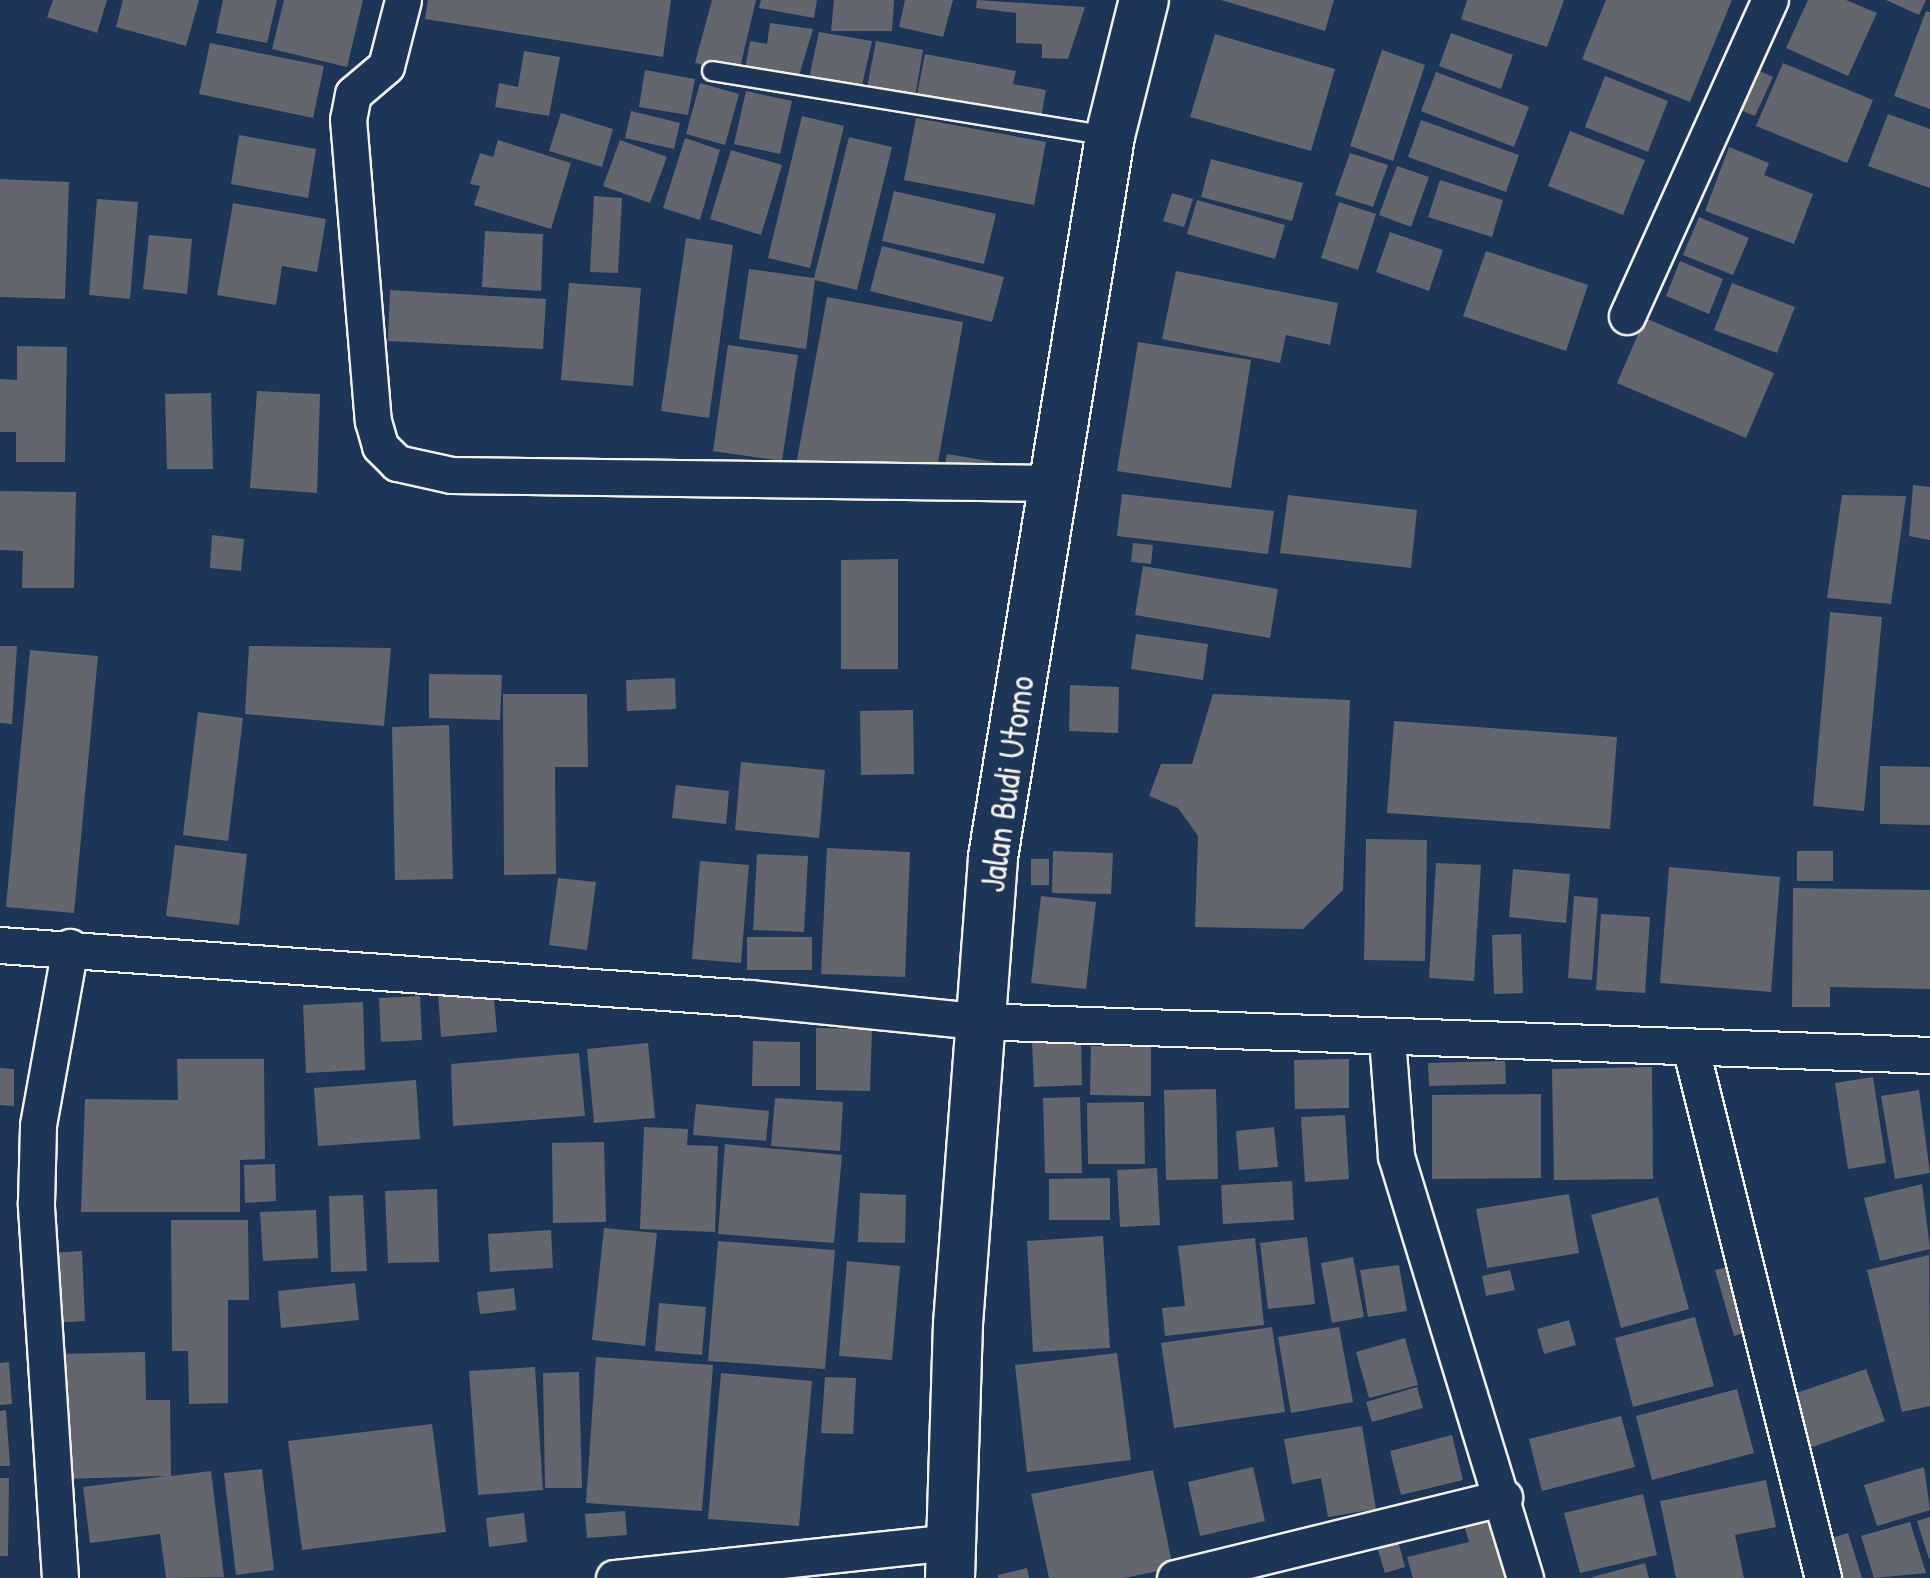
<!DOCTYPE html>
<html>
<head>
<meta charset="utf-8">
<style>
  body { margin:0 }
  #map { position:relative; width:1930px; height:1578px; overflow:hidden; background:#1d3557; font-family:"Patrick Hand",sans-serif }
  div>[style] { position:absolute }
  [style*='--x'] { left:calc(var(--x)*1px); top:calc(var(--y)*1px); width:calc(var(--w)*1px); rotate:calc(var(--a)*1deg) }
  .building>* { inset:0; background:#63666d }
  .roads { filter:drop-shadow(2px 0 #f4f1e8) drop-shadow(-2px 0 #f4f1e8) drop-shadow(0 2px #f4f1e8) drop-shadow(0 -2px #f4f1e8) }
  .lane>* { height:18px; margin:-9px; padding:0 9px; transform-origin:9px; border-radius:9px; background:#1d3557 }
  .street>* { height:35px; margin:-17.5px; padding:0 17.5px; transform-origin:17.5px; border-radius:17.5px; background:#1d3557 }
  .secondary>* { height:48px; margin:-24px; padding:0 24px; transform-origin:24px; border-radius:24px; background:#1d3557 }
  span { translate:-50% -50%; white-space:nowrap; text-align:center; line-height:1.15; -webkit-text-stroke:9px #1d3557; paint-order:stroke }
  .street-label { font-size:35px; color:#f4f1e8 }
</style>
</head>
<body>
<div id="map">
  <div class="building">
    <i style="clip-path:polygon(53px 0,107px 0,97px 33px,47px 17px)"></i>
    <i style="clip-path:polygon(123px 0,199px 0,186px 46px,116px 27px)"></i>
    <i style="clip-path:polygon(223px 0,277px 0,267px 43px,216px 33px)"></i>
    <i style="clip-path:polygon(284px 0,363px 0,347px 67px,272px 49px)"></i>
    <i style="clip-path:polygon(428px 0,671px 0,663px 57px,425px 19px)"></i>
    <i style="clip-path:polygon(712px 0,756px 0,739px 72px,695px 63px)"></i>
    <i style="clip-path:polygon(761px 0,817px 0,814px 18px,759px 8px)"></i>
    <i style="clip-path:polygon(834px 0,894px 0,892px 31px,831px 31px)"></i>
    <i style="clip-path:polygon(905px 0,953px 0,943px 37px,899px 27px)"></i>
    <i style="clip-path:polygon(977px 0,1085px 7px,1068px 59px,1042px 58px,1042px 44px,1016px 43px,1016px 13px,976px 8px)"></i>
    <i style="clip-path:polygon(1221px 0,1334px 0,1325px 31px)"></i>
    <i style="clip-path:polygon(1467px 0,1564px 0,1547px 47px,1461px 19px)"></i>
    <i style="clip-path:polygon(1606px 0,1732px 0,1690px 102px,1582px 59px)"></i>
    <i style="clip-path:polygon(1808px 0,1846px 0,1877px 13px,1848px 76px,1786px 48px)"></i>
    <i style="clip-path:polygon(1886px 0,1926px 0,1919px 15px)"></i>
    <i style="clip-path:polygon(1926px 11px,1930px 12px,1930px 109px,1894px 96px)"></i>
    <i style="clip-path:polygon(770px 23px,813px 29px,795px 89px,744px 75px,750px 41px,767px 44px)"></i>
    <i style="clip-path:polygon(819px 32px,872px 41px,860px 94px,808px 83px)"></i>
    <i style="clip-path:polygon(1451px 33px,1513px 55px,1501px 89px,1439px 66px)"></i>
    <i style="clip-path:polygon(1215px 34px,1335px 69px,1311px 151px,1190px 117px)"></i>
    <i style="clip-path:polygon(876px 41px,923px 50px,914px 103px,866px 93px)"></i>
    <i style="clip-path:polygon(210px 43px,324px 66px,313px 118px,199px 94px)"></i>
    <i style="clip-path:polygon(1382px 50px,1425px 65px,1393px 161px,1350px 146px)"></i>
    <i style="clip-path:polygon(524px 51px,560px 57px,549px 116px,495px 107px,499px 83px,518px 87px)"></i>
    <i style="clip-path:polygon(925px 54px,1016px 71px,1013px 84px,1046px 90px,1039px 130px,916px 99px)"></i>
    <i style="clip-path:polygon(1783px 63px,1873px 100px,1847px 163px,1756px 126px)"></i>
    <i style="clip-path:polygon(1753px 68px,1773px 77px,1755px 116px,1735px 108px)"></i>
    <i style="clip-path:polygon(645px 70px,695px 79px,688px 115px,639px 107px)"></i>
    <i style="clip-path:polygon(1436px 72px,1529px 107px,1514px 147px,1421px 111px)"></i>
    <i style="clip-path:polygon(1605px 76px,1668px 101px,1648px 152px,1585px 127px)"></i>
    <i style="clip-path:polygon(700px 83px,739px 94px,725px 145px,686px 134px)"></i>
    <i style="clip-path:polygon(746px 91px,792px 101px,780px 154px,734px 144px)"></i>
    <i style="clip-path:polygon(631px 111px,680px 123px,674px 149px,625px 138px)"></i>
    <i style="clip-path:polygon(561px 113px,613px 129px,602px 167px,549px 151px)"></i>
    <i style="clip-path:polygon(1888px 114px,1930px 129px,1930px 188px,1868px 166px)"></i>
    <i style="clip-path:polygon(802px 116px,844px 126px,810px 268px,768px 258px)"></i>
    <i style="clip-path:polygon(916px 118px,1046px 142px,1034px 205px,904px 180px)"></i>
    <i style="clip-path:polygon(1421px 120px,1519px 155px,1506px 192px,1408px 157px)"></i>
    <i style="clip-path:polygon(1570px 131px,1645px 160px,1623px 215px,1548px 186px)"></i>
    <i style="clip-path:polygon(239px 135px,316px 149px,308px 198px,231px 184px)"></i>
    <i style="clip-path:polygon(849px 137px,892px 147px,857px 290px,815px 280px,806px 349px,739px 339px,749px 269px,814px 278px)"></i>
    <i style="clip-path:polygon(685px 138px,720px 150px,700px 220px,663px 208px)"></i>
    <i style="clip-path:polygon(498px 140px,571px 163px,551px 229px,474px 205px,480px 186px,470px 184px,480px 153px,493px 157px)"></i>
    <i style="clip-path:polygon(620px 140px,667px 157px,650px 203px,603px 186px)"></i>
    <i style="clip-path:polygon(1729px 147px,1769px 163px,1764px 175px,1813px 194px,1794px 244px,1705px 211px)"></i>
    <i style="clip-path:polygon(731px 150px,782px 165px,761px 235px,710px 219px)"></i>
    <i style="clip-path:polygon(1350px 153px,1388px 165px,1373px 207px,1335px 195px)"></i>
    <i style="clip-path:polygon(1211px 159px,1303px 183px,1292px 221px,1201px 197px)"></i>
    <i style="clip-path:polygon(1397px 166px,1429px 177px,1411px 227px,1379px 215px)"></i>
    <i style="clip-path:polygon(0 179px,69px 182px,65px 299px,0 297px)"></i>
    <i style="clip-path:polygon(1440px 180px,1503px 200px,1492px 237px,1428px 217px)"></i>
    <i style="clip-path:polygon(894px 191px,996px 214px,984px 264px,882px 241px)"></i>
    <i style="clip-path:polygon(1172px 193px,1193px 199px,1184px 227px,1163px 221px)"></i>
    <i style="clip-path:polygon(594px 196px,622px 198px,618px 273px,590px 272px)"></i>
    <i style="clip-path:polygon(97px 199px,138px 202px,130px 299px,89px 295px)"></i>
    <i style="clip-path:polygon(1197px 200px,1285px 225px,1275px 259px,1187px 234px)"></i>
    <i style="clip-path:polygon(1339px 202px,1376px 214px,1358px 270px,1321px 258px)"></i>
    <i style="clip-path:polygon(233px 203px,326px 219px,317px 272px,282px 266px,276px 305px,217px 295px)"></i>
    <i style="clip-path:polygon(1699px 217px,1749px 238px,1733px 275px,1683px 255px)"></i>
    <i style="clip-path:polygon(485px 231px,543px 234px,541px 291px,482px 287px)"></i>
    <i style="clip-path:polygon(1390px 232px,1443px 250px,1429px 291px,1376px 272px)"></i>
    <i style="clip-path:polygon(149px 235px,192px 239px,187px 294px,143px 289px)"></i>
    <i style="clip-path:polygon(686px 238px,733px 245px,709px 418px,661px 411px)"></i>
    <i style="clip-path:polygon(882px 246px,1004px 277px,992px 322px,870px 291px)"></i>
    <i style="clip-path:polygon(1486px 251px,1588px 285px,1566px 351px,1463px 316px)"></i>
    <i style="clip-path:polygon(1680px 261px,1723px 279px,1709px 314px,1666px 296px)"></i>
    <i style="clip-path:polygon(1176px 271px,1338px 303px,1330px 345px,1286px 335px,1280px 363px,1162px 339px)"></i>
    <i style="clip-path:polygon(569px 283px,641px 288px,633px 386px,561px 380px)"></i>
    <i style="clip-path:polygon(1732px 283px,1795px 307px,1777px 353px,1714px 330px)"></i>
    <i style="clip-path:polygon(390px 290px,546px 299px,543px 349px,388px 341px)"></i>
    <i style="clip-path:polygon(827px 297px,963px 322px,933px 490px,796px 465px)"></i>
    <i style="clip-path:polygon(1645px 318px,1774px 373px,1746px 438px,1617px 383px)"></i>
    <i style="clip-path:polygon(1138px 342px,1251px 360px,1231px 488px,1117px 471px)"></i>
    <i style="clip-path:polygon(728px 345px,798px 355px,782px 461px,713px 451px)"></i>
    <i style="clip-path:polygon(17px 346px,67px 347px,65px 462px,16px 462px,16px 432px,0 432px,0 379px,17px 380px)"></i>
    <i style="clip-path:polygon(257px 391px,320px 394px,317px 493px,250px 488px)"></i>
    <i style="clip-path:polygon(211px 393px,213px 469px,167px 469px,165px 394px)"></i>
    <i style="clip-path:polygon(947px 454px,994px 462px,986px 500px,940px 491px)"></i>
    <i style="clip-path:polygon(1913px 485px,1930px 487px,1930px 540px,1909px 536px)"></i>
    <i style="clip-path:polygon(0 491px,76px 492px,74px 588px,22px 588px,23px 551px,0 550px)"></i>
    <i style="clip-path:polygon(1122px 494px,1274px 511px,1268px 554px,1117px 536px)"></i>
    <i style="clip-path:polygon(1288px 495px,1417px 510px,1411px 568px,1280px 553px)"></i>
    <i style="clip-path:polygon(1842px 495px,1906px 496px,1891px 604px,1827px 598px)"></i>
    <i style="clip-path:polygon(212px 535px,244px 539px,241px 571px,210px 568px)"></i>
    <i style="clip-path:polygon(1133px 543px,1153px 545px,1151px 564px,1131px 562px)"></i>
    <i style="clip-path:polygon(898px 559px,898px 669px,841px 669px,841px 560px)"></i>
    <i style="clip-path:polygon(1143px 566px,1278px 589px,1270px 638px,1135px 615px)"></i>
    <i style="clip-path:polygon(1830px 612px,1882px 617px,1864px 811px,1813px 806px)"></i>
    <i style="clip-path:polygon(1136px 634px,1208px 644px,1203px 680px,1131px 669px)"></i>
    <i style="clip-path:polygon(0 646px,17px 646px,12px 724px,0 723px)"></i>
    <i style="clip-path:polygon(249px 646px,391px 648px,384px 726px,245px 714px)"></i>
    <i style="clip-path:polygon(30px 650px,98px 656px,74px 913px,6px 907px)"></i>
    <i style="clip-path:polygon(429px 674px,502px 675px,500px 720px,429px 718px)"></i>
    <i style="clip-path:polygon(675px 678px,676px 709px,627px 711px,626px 680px)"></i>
    <i style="clip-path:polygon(1070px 685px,1119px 687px,1118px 733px,1069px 731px)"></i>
    <i style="clip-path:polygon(503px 694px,587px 694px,588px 767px,555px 767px,556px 874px,504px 875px)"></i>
    <i style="clip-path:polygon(1213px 694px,1350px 700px,1343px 890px,1303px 929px,1195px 927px,1198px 836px,1178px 808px,1149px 796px,1161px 764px,1192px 764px)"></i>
    <i style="clip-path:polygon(913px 710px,914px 774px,861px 775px,860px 711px)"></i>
    <i style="clip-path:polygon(198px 712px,243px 718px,228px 841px,183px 835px)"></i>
    <i style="clip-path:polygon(1394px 721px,1617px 737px,1610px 829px,1387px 813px)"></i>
    <i style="clip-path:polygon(449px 725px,453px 879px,395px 880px,392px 727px)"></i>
    <i style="clip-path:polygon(741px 762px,825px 770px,819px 838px,735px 830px)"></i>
    <i style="clip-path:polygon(1880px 766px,1930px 767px,1930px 825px,1880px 824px)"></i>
    <i style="clip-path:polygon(676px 785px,729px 791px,726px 824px,672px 818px)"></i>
    <i style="clip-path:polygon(1366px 839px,1427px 840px,1425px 961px,1364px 960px)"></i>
    <i style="clip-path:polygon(175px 845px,247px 854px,239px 925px,166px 916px)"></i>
    <i style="clip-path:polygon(827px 848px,910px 852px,905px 977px,821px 974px)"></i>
    <i style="clip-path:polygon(1053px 851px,1113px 853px,1111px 894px,1052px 893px)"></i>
    <i style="clip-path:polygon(1797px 851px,1833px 851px,1833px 881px,1797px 881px)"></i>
    <i style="clip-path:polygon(757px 854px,808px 856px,804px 932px,753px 930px)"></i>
    <i style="clip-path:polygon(1031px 859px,1049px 859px,1049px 885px,1031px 885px)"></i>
    <i style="clip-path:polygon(700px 861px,749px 865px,741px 963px,692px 959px)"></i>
    <i style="clip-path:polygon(1436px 863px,1481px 865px,1474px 981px,1429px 978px)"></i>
    <i style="clip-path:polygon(1669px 867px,1780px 877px,1771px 992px,1660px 983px)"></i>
    <i style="clip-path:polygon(1513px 869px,1570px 874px,1566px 923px,1509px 917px)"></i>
    <i style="clip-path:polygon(558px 878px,596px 882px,587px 950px,549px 945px)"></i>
    <i style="clip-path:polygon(1793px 888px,1930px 890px,1930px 989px,1830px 987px,1830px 1007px,1792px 1007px)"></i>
    <i style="clip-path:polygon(1041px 896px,1096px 902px,1086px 989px,1031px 983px)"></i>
    <i style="clip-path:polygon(1574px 896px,1598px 898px,1592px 980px,1568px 978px)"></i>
    <i style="clip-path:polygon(1601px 914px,1650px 917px,1645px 993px,1596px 990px)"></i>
    <i style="clip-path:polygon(1521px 934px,1523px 993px,1494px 994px,1492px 935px)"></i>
    <i style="clip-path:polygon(747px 937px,812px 937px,812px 970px,747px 970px)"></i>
    <i style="clip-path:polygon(493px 987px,497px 1032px,441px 1037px,438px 991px)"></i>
    <i style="clip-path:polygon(420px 996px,422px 1040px,381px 1042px,379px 998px)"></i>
    <i style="clip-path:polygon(363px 1002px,365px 1070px,306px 1073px,303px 1005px)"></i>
    <i style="clip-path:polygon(816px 1028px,872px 1029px,870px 1091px,816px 1090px)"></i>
    <i style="clip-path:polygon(1081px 1040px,1082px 1085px,1034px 1087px,1032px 1042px)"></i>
    <i style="clip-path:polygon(753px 1041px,800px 1042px,800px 1086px,752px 1086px)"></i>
    <i style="clip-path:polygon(648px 1043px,655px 1118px,594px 1123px,587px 1049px)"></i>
    <i style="clip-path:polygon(1091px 1046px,1151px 1047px,1151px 1096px,1090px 1095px)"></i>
    <i style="clip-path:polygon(579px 1053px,585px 1116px,453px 1126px,451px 1064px)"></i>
    <i style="clip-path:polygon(177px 1059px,264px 1059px,265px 1159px,240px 1160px,240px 1212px,81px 1212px,85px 1099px,178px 1100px)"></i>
    <i style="clip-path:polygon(1349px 1059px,1349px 1108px,1295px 1109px,1294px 1060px)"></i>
    <i style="clip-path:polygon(1505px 1061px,1506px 1084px,1429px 1086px,1428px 1063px)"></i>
    <i style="clip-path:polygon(1652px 1067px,1653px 1179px,1554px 1180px,1552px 1069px)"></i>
    <i style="clip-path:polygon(0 1068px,14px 1069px,14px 1106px,0 1105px)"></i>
    <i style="clip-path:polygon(1873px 1077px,1886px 1163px,1848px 1169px,1835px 1083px)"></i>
    <i style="clip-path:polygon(416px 1080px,420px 1139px,318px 1146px,314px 1088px)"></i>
    <i style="clip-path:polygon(1216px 1089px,1218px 1179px,1166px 1180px,1164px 1090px)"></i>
    <i style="clip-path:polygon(1919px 1090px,1930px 1173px,1895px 1179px,1881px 1096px)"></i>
    <i style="clip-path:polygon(1541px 1094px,1541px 1178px,1432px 1179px,1432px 1095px)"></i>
    <i style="clip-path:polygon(1080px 1097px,1082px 1173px,1045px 1173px,1043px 1098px)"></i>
    <i style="clip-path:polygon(775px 1098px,843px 1102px,840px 1151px,771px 1146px)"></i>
    <i style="clip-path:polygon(1144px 1102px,1145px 1164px,1088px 1164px,1087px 1103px)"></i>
    <i style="clip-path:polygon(696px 1104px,769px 1111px,766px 1141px,693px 1135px)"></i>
    <i style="clip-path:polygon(1345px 1115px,1349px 1179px,1305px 1182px,1301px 1117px)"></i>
    <i style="clip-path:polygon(644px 1127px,688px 1129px,687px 1145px,718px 1146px,715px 1232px,640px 1229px)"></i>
    <i style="clip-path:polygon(1274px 1127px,1278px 1167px,1239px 1170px,1236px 1131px)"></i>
    <i style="clip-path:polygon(604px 1142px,606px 1222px,553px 1223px,552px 1143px)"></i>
    <i style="clip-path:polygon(725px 1144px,842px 1155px,834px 1243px,718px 1234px)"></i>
    <i style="clip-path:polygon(275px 1164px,276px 1201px,245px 1203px,244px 1165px)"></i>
    <i style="clip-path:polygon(1157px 1168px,1160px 1225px,1120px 1227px,1117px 1170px)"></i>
    <i style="clip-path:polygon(1110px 1178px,1110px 1220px,1049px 1220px,1049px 1179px)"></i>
    <i style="clip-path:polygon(1292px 1181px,1294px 1220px,1223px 1224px,1221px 1185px)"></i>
    <i style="clip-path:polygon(1922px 1184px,1930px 1249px,1880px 1261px,1864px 1198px)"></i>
    <i style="clip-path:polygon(437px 1189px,439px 1262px,388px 1263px,385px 1191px)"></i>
    <i style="clip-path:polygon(860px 1193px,906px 1195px,905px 1243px,858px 1242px)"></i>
    <i style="clip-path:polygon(1569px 1194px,1579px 1253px,1487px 1268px,1476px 1209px)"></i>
    <i style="clip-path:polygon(363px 1195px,367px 1271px,331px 1272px,329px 1196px)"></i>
    <i style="clip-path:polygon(1658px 1197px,1689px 1309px,1621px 1328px,1591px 1215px)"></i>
    <i style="clip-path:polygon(316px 1210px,318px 1258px,263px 1261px,260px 1212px)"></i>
    <i style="clip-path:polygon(171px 1220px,248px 1220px,249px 1300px,228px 1300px,228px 1403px,189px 1404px,188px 1351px,172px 1351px)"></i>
    <i style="clip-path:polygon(604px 1228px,657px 1233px,645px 1346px,592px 1340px)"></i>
    <i style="clip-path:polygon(551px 1230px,553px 1268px,490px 1272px,488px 1234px)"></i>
    <i style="clip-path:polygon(1103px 1236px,1110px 1348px,1033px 1352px,1027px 1241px)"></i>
    <i style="clip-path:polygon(1307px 1237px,1315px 1304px,1268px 1309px,1260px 1243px)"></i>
    <i style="clip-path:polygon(1255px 1238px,1264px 1325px,1165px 1336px,1162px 1308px,1185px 1306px,1178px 1246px)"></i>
    <i style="clip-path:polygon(718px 1241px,835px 1250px,825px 1369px,708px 1361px)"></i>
    <i style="clip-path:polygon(82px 1251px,85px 1321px,53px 1323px,49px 1253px)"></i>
    <i style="clip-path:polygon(1929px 1255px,1930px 1406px,1902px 1412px,1867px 1270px)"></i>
    <i style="clip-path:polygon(1353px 1257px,1364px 1317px,1332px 1323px,1321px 1263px)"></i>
    <i style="clip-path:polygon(847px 1261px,900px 1266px,892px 1360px,839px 1356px)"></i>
    <i style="clip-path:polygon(1745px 1262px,1764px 1327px,1734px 1336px,1715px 1270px)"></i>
    <i style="clip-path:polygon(1399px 1265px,1407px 1311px,1368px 1317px,1360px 1270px)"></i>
    <i style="clip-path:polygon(1510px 1270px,1515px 1290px,1486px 1296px,1482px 1276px)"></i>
    <i style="clip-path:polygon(355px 1283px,359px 1320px,281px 1328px,278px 1291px)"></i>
    <i style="clip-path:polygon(514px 1288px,516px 1310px,480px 1314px,477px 1292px)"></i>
    <i style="clip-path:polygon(659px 1303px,706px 1307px,702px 1355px,655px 1351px)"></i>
    <i style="clip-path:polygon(1695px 1317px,1714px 1386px,1633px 1407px,1615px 1338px)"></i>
    <i style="clip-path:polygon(1569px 1320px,1576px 1345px,1544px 1354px,1537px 1329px)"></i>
    <i style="clip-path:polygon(1272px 1327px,1285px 1412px,1174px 1428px,1161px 1343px)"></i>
    <i style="clip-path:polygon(1339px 1327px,1353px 1402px,1291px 1413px,1278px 1337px)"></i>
    <i style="clip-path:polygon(1405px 1338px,1418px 1385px,1369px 1398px,1356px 1352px)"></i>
    <i style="clip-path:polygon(145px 1352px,146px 1400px,170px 1400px,171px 1476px,211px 1471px,224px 1577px,166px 1578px,160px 1534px,90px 1543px,83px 1487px,166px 1476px,62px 1479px,59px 1354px)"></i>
    <i style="clip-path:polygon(1117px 1353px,1131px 1460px,1027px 1472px,1015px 1365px)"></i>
    <i style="clip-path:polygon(596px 1357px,713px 1365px,702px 1511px,586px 1503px)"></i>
    <i style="clip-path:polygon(9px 1362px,12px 1404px,0 1405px,0 1363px)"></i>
    <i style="clip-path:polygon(535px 1367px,543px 1490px,478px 1495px,469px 1371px)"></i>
    <i style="clip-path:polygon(1866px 1369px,1885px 1421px,1807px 1449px,1788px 1396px)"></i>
    <i style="clip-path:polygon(579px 1372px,582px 1488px,545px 1488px,543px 1373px)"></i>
    <i style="clip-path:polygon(721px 1373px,812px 1381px,799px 1526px,708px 1519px)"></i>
    <i style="clip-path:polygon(825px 1377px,856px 1378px,853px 1434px,821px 1433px)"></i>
    <i style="clip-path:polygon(1417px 1387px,1423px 1408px,1372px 1422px,1366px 1402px)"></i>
    <i style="clip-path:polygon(1737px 1389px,1754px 1453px,1652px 1480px,1636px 1416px)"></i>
    <i style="clip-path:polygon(6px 1410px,10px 1466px,0 1466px,0 1411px)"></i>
    <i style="clip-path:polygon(1621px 1416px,1635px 1467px,1542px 1491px,1529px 1439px)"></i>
    <i style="clip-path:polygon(432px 1424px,446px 1532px,302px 1550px,288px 1441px)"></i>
    <i style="clip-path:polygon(1362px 1426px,1376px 1509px,1328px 1517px,1321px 1478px,1292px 1484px,1284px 1439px)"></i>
    <i style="clip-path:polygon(1452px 1435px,1463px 1480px,1401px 1495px,1390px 1451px)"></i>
    <i style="clip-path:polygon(1253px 1467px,1265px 1521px,1200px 1536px,1188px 1482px)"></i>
    <i style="clip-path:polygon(1924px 1467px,1930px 1510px,1877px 1526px,1864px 1485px)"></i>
    <i style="clip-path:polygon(262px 1469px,274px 1570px,236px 1575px,224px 1473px)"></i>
    <i style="clip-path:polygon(1153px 1470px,1173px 1568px,1124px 1578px,1049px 1578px,1031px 1494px)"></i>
    <i style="clip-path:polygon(0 1478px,9px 1478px,8px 1556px,0 1556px)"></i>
    <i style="clip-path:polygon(1766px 1480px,1776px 1527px,1735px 1535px,1744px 1578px,1676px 1578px,1660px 1501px)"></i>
    <i style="clip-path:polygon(1643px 1494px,1657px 1555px,1580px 1573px,1564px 1513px)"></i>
    <i style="clip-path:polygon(625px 1511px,627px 1535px,587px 1538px,585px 1514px)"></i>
    <i style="clip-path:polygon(524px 1513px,527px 1542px,489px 1547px,486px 1518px)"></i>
    <i style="clip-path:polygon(1511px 1513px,1527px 1578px,1413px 1578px,1407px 1557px,1469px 1542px,1464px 1525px)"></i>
    <i style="clip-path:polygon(1930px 1517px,1930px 1559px,1929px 1559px,1917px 1521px)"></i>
    <i style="clip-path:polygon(1910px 1522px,1926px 1573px,1874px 1578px,1861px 1536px)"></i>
    <i style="clip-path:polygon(1848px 1533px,1862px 1578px,1808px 1578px,1799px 1548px)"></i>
    <i style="clip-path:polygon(1397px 1537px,1405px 1567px,1385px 1573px,1376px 1544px)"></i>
    <i style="clip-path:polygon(1645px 1563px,1649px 1578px,1592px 1578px,1592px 1577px)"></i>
    <i style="clip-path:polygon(1027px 1568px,1029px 1578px,998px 1578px,998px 1575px)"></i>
  </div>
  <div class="roads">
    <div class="lane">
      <i style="--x:712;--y:71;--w:403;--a:9.3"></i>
    </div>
    <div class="street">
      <i style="--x:403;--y:0;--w:68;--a:104.4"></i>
      <i style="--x:386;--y:66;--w:43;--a:139.7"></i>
      <i style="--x:353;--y:94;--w:25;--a:101"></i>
      <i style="--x:348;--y:119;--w:303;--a:85.3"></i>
      <i style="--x:373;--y:421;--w:26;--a:74"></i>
      <i style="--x:380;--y:446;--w:24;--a:45"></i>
      <i style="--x:397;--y:463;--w:55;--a:12.5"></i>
      <i style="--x:451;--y:475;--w:603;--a:0.76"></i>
      <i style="--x:1627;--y:316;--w:347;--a:-65.7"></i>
      <i style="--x:0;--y:945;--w:751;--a:4.05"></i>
      <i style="--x:749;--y:998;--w:229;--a:5.8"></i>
      <i style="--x:977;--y:1021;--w:954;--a:2.04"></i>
      <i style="--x:1387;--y:1038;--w:118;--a:85.6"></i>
      <i style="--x:1396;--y:1156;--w:441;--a:73"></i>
      <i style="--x:1691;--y:1050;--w:544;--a:75.96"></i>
      <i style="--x:60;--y:1578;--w:376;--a:-93.7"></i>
      <i style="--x:36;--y:1203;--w:78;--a:-88.5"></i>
      <i style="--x:38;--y:1125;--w:181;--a:-79.8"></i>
      <i style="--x:614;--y:1578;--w:339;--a:-6.1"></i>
      <i style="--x:1175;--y:1578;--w:339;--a:-13.8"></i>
    </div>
    <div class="secondary">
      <i style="--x:950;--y:1578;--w:254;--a:-88.2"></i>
      <i style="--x:958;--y:1324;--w:468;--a:-85.7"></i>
      <i style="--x:993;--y:857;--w:730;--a:-80.78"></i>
      <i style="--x:1110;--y:136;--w:140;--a:-76"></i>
    </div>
  </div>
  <div class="street-label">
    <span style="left:1007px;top:784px;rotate:-82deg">Jalan Budi Utomo</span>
  </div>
</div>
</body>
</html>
